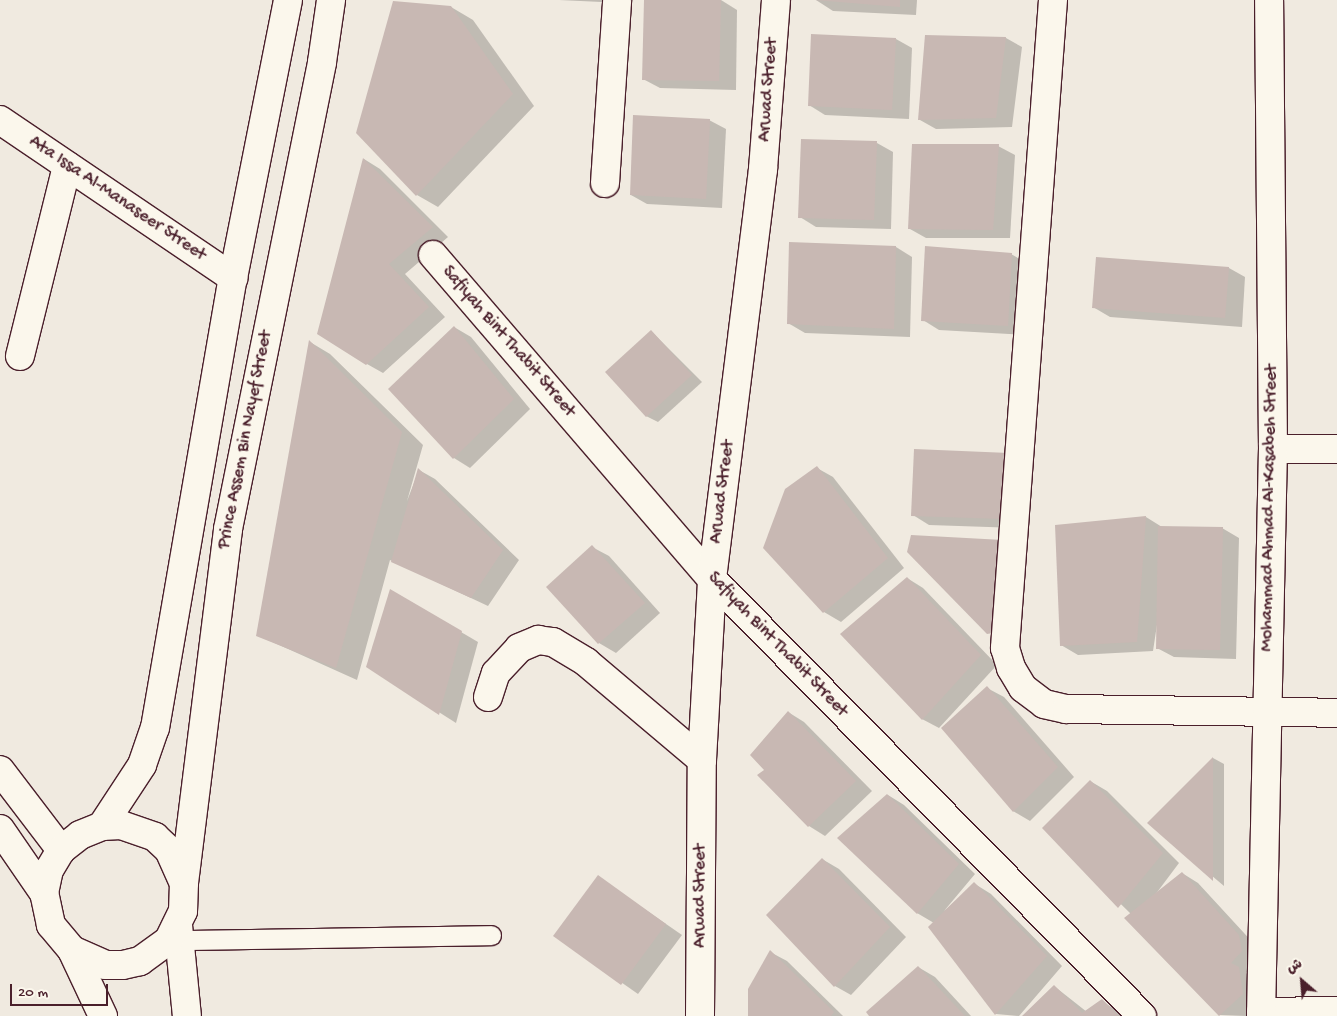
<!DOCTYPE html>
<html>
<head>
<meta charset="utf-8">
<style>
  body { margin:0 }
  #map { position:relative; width:1337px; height:1016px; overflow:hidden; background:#f0eae0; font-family:"Gochi Hand","Playpen Sans Arabic",sans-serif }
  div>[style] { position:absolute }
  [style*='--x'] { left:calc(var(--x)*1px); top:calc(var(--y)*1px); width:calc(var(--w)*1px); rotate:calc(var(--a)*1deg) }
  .shadow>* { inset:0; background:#0003 }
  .building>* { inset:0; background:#c8b8b3 }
  .roads { filter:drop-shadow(1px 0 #4a1f2b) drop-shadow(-1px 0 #4a1f2b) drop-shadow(0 1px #4a1f2b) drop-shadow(0 -1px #4a1f2b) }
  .service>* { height:19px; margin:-9.5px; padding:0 9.5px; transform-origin:9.5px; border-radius:9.5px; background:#fbf7ec }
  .minor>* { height:28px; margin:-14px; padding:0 14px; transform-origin:14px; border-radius:14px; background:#fbf7ec }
  .tertiary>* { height:28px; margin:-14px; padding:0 14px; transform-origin:14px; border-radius:14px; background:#fbf7ec }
  .secondary>* { height:28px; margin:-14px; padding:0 14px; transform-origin:14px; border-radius:14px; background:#fbf7ec }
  span { translate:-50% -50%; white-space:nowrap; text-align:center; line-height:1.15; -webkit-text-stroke:5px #fbf7ec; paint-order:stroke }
  .street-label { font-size:18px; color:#4a1f2b }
  .north { position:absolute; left:1277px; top:956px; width:50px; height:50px; -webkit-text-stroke:4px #fbf7ec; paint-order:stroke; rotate:333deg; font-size:14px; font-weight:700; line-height:20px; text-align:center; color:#4a1f2b }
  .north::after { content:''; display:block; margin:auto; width:18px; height:22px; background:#4a1f2b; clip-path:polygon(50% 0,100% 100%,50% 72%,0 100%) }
  .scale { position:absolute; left:10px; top:984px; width:98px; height:22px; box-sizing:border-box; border:2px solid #4a1f2b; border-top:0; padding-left:6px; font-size:15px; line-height:18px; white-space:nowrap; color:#4a1f2b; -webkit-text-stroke:4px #fbf7ec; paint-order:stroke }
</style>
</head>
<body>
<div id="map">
  <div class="shadow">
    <i style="clip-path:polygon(559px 0,623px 0,623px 3px)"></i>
    <i style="clip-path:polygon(645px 0,721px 0,737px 10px,736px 90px,660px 88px,643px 79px)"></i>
    <i style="clip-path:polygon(816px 0,917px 0,916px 15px,833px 11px)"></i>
    <i style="clip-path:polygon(451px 7px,473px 20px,534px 106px,438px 207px,417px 195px)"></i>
    <i style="clip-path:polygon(926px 36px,1006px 38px,1022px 47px,1012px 127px,936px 129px,920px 120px)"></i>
    <i style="clip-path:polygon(896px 39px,912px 48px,909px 119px,825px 115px,809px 105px)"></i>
    <i style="clip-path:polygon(709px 120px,726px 129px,722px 208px,647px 204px,631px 195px)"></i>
    <i style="clip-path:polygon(877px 143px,893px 152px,891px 229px,816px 227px,800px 217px)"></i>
    <i style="clip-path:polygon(998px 146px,1015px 155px,1010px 238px,926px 238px,910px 229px)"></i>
    <i style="clip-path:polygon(364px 159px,380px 169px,448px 237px,405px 274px,445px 317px,383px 373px,367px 364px)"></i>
    <i style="clip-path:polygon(896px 247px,912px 257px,910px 337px,805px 333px,788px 323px)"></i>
    <i style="clip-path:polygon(1011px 254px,1028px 264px,1025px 335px,939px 330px,923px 320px)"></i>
    <i style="clip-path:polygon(1229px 268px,1245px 277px,1242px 327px,1110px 317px,1093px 307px)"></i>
    <i style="clip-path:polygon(454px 327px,471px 337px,530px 409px,470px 468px,454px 458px,390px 389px)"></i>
    <i style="clip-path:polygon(651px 331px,702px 382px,658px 422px,646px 416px)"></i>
    <i style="clip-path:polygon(310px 342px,330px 354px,423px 445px,407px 501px,419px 470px,435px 479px,519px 560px,488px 606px,390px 560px,357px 680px,257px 635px)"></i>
    <i style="clip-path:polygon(1008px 454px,1020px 528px,929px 525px,913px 515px)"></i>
    <i style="clip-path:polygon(817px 468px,833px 477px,904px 568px,841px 622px,824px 612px)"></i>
    <i style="clip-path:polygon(1146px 517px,1162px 527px,1222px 528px,1239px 538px,1236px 659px,1174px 657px,1157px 648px,1158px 618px,1153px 651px,1078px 655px,1061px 645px)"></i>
    <i style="clip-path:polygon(592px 547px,609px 556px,660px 613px,616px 653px,599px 643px,548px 587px)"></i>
    <i style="clip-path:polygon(907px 578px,923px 588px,997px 665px,939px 728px,922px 719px)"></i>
    <i style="clip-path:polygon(391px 591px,478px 642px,456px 723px,368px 667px)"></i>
    <i style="clip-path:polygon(987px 688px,1004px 697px,1074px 777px,1030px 821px,1013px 811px)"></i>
    <i style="clip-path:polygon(788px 712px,804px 722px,872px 791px,825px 836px,809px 826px,766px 770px)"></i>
    <i style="clip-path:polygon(1213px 758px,1224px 764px,1224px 886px,1149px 823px)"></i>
    <i style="clip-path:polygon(1090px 781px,1107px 791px,1179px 863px,1155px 895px,1182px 873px,1198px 883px,1256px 946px,1258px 961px,1246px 973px,1255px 978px,1259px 1003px,1246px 1016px,1220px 1015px,1131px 914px,1043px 828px)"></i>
    <i style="clip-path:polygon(888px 795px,904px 805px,975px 874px,944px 911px,975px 884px,991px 894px,1062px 966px,1019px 1016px,996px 1014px,929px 927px,934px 923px,917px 913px)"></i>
    <i style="clip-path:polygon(822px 859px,839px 869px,906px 937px,851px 995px,835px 986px)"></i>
    <i style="clip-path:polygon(598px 877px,682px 935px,638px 994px,555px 936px)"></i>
    <i style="clip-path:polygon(770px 952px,787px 961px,843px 1016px,749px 1016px)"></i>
    <i style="clip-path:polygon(918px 967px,935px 977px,971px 1016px,871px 1016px)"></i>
    <i style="clip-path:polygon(1054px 986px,1087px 1012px,1102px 1001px,1125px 1016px,1024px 1016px)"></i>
  </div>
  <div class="building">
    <i style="clip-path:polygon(644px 0,721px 0,719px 81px,642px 80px)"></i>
    <i style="clip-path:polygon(815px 0,900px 0,900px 7px)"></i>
    <i style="clip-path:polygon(393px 1px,451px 6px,513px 94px,416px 196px,356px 133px)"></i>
    <i style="clip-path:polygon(811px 34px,896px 38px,892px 110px,808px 106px)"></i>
    <i style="clip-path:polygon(925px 35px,1006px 37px,996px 118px,918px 120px)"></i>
    <i style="clip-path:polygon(633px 115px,710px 119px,706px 199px,630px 195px)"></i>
    <i style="clip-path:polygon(801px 139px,877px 141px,874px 220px,798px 218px)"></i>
    <i style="clip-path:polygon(912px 144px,999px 144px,993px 230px,908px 229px)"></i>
    <i style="clip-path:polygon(363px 158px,433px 227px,389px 264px,429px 307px,366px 365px,317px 334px)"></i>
    <i style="clip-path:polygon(789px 242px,896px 246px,894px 329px,787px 324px)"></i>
    <i style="clip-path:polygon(925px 246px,1012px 253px,1008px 326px,921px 321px)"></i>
    <i style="clip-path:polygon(1096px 257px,1229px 267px,1225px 318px,1092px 308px)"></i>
    <i style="clip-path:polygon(454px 326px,514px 399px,453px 459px,388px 389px)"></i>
    <i style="clip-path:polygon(651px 330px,692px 375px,646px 417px,605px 372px)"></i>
    <i style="clip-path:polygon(309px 340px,402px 432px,336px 668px,256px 636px)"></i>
    <i style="clip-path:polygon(914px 449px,1009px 453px,1004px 519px,911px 516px)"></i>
    <i style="clip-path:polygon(817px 466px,888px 558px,823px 613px,763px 548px,785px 489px)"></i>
    <i style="clip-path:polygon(418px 468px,503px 550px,471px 598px,391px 562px)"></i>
    <i style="clip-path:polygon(1146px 516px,1137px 642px,1060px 646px,1055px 525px)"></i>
    <i style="clip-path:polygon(1158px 526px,1223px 527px,1220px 650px,1156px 649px)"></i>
    <i style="clip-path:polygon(911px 535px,1003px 540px,999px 632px,987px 634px,907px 552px)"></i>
    <i style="clip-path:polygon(592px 545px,645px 603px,598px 644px,546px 587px)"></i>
    <i style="clip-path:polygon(907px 577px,981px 655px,922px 720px,840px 634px)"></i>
    <i style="clip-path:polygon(390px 589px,462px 631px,439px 715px,366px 667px)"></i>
    <i style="clip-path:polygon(987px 686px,1058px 767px,1013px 812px,941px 728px)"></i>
    <i style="clip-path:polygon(788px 711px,856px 781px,808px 827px,757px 775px,764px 770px,750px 755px)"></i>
    <i style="clip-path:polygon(1213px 757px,1213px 881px,1147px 823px)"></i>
    <i style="clip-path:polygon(1090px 780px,1163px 853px,1118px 908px,1042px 828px)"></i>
    <i style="clip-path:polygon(887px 794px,959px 864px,917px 914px,837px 838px)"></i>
    <i style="clip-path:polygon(822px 858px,890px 927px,834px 987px,766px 915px)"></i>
    <i style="clip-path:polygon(1182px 872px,1239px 935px,1242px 951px,1231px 963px,1239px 967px,1243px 994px,1219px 1016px,1124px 918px)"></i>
    <i style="clip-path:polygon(598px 875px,666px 924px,621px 985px,553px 936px)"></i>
    <i style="clip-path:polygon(974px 882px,1047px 956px,995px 1015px,928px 927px)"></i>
    <i style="clip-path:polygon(770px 950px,834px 1012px,831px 1016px,748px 1016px,748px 989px)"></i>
    <i style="clip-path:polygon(918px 966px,965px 1016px,869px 1016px,866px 1012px)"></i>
    <i style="clip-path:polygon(1054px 985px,1082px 1013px,1102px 999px,1119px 1016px,1022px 1016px)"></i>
  </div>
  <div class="roads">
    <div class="service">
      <i style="--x:182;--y:940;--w:309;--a:-0.9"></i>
    </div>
    <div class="minor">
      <i style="--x:1053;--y:0;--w:650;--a:94.24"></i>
      <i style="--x:1005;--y:648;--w:21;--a:73"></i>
      <i style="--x:1011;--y:668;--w:23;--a:59"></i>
      <i style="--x:1023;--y:688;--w:26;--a:37"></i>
      <i style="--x:1044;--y:704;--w:23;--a:13"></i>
      <i style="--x:1066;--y:709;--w:271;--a:0.8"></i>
      <i style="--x:0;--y:120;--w:282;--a:34.1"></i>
      <i style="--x:605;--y:183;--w:183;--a:-86.2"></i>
      <i style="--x:433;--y:255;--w:428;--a:49.3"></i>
      <i style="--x:712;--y:579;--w:613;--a:45.46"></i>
      <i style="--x:20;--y:356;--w:196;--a:-76.1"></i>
      <i style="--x:1273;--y:449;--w:64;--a:0"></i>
      <i style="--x:488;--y:697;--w:25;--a:-72"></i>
      <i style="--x:496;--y:673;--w:34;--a:-47"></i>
      <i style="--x:519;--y:648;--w:21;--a:-23"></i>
      <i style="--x:538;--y:640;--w:15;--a:8"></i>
      <i style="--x:553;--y:642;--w:39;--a:31"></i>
      <i style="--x:586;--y:662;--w:152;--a:40.2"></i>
      <i style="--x:1261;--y:1012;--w:76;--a:-0.8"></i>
      <i style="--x:700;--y:1016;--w:256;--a:-89.6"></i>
      <i style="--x:702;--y:760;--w:181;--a:-86.8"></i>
      <i style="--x:712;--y:579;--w:413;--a:-82.9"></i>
      <i style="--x:763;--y:169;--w:169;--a:-85.6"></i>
      <i style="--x:1261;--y:1016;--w:567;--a:-88.79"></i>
      <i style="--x:1273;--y:449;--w:449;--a:-90.5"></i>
    </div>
    <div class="tertiary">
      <i style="--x:0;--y:770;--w:101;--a:52.7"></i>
      <i style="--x:0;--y:829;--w:78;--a:55.5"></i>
      <i style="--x:72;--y:950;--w:36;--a:24"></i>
      <i style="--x:105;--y:965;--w:17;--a:0"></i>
    </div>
    <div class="secondary">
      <i style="--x:102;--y:826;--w:73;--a:-56.7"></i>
      <i style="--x:142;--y:765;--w:39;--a:-71"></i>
      <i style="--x:155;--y:728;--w:457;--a:-80.2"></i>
      <i style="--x:233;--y:278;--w:283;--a:-78.8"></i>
      <i style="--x:184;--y:883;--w:357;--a:-82.9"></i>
      <i style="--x:228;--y:529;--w:476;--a:-78.6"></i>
      <i style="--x:322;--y:62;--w:63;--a:-81.7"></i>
      <i style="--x:178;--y:925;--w:91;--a:84.4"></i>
      <i style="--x:103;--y:1016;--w:73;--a:-115.2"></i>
      <i style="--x:72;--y:950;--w:33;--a:-130"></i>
      <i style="--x:51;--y:925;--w:33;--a:-102"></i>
      <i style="--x:44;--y:893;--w:24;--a:-78"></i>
      <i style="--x:49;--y:870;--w:23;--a:-59"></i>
      <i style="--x:61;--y:850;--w:24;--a:-38"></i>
      <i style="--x:80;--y:835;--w:24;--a:-22"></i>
      <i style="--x:102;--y:826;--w:19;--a:-3"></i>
      <i style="--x:121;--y:825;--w:36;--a:19"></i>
      <i style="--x:155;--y:837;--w:19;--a:43"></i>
      <i style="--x:169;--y:850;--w:36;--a:66"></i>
      <i style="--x:184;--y:883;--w:28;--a:92"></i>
      <i style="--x:183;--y:911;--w:32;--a:116"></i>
      <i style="--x:169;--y:940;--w:36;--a:144"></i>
      <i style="--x:140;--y:961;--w:18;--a:167"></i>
    </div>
  </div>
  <div class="street-label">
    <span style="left:769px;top:90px;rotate:-86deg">Arwad Street</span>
    <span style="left:117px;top:199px;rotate:34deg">Ata Issa Al-Manaseer Street</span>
    <span style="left:508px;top:342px;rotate:49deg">Safiyah Bint Thabit Street</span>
    <span style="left:246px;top:440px;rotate:-79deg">Prince Assem Bin Nayef Street</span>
    <span style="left:723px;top:492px;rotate:-83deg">Arwad Street</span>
    <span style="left:1270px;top:508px;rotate:-89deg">Mohammad Ahmad Al-Kasabeh Street</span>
    <span style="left:777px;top:645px;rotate:46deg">Safiyah Bint Thabit Street</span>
    <span style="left:701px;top:896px;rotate:-90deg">Arwad Street</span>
  </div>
  <div class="north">ش</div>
  <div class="scale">20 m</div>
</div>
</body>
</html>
